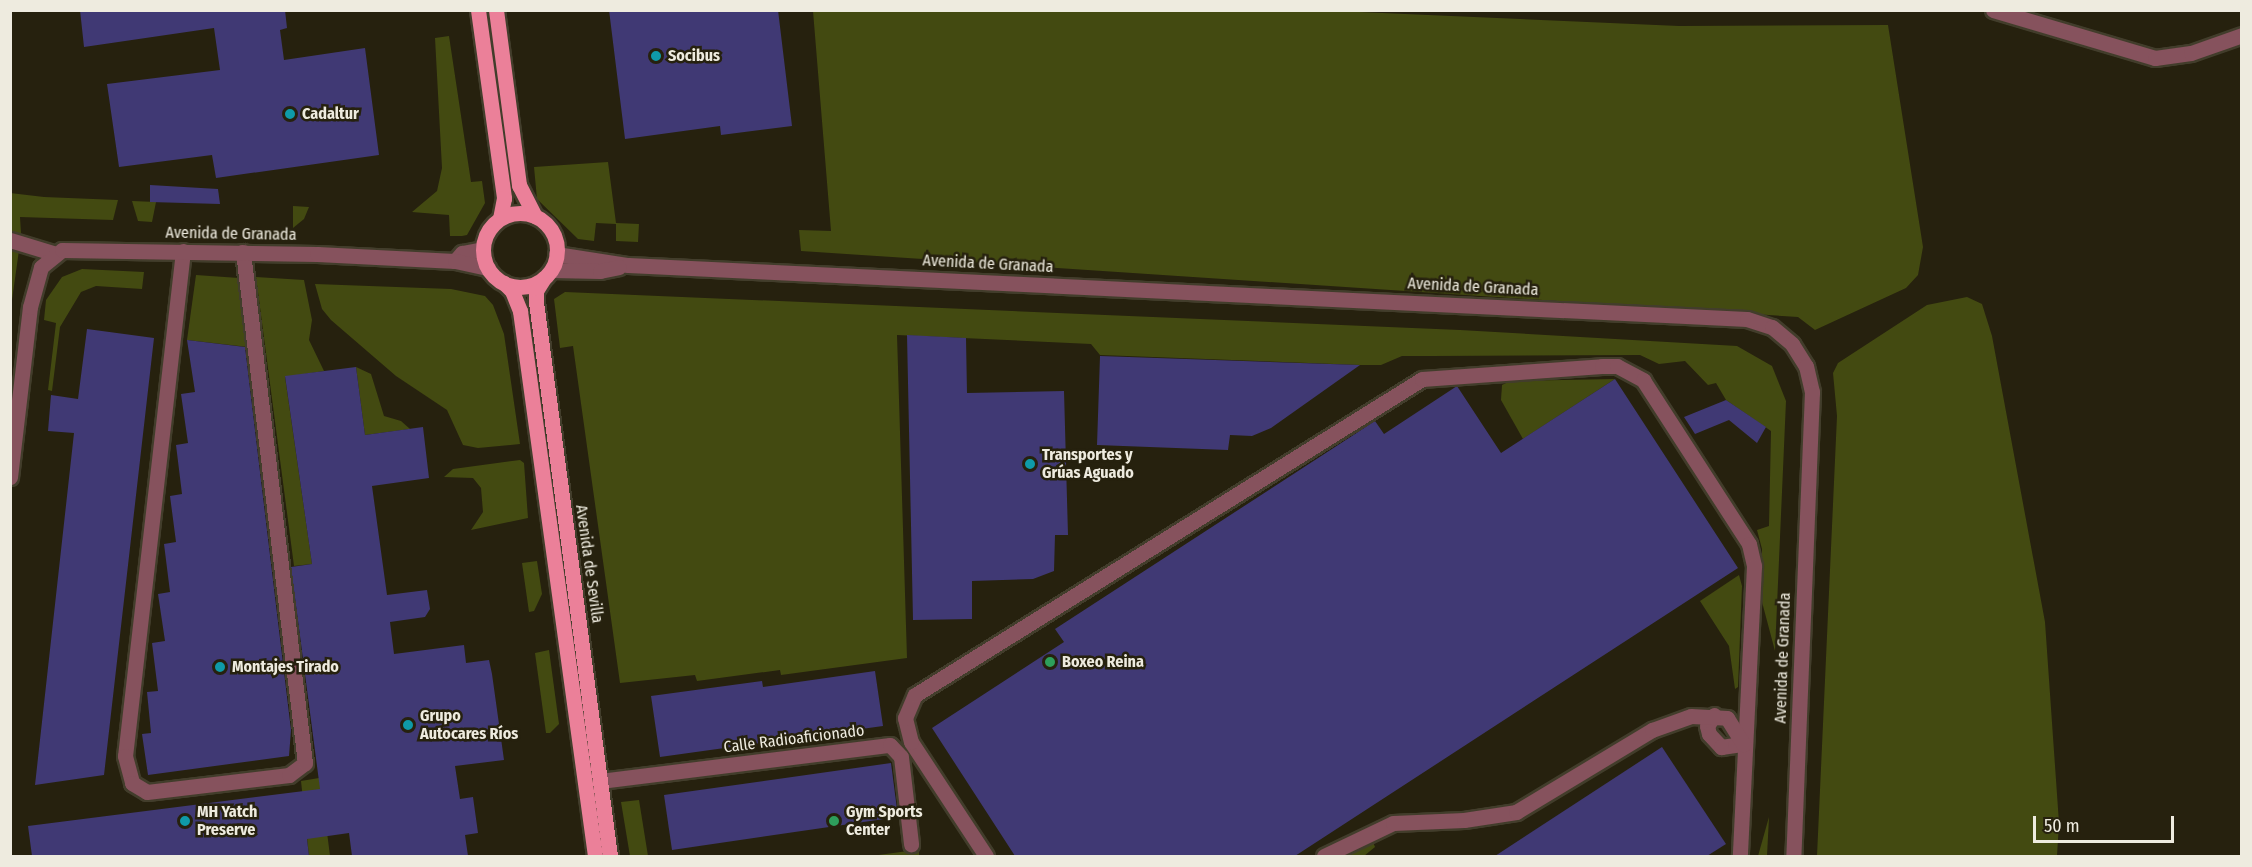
<!DOCTYPE html>
<html>
<head>
<meta charset="utf-8">
<style>
  body { margin:0 }
  #map { position:relative; width:2252px; height:867px; overflow:hidden; background:#26210e; font-family:"Fira Sans Condensed",sans-serif }
  div>[style] { position:absolute }
  [style*='--x'] { left:calc(var(--x)*1px); top:calc(var(--y)*1px); width:calc(var(--w)*1px); rotate:calc(var(--a)*1deg) }
  .green>* { inset:0; background:#434a11 }
  .building>* { inset:0; background:#403974 }
  .roads { filter:drop-shadow(2px 0 #423d2b) drop-shadow(-2px 0 #423d2b) drop-shadow(0 2px #423d2b) drop-shadow(0 -2px #423d2b) }
  .minor>* { height:15px; margin:-7.5px; padding:0 7.5px; transform-origin:7.5px; border-radius:7.5px; background:#86525d }
  .major>* { height:15px; margin:-7.5px; padding:0 7.5px; transform-origin:7.5px; border-radius:7.5px; background:#eb8099 }
  .major>.ring { margin:-7.5px; padding:0; box-sizing:content-box; background:none; border:15px solid #eb8099; border-radius:50% }
  .dots>* { width:16px; height:16px; translate:-50% -50%; box-sizing:border-box; border:3px solid #26210e; border-radius:50% }
  span { translate:-50% -50%; white-space:nowrap; text-align:center; line-height:1.15; -webkit-text-stroke:5px #26210e; paint-order:stroke }
  .poi-label { font-size:16px; color:#eeebdf; font-weight:700 }
  .left { translate:0 -50%; text-align:left }
  .street-label { font-size:16px; color:#eeebdf }
  .frame { position:absolute; inset:0; border:12px solid #eeebdf; pointer-events:none }
  .scale { position:absolute; left:2033px; top:816px; width:141px; height:27px; box-sizing:border-box; border:3px solid #eeebdf; border-top:0; padding-left:8px; font-size:18px; line-height:21px; white-space:nowrap; color:#eeebdf; -webkit-text-stroke:4px #26210e; paint-order:stroke }
</style>
</head>
<body>
<div id="map">
  <div class="green">
    <i style="clip-path:polygon(1313px 10px,1679px 26px,1888px 25px,1923px 247px,1918px 275px,1906px 288px,1815px 330px,1798px 317px,801px 251px,799px 230px,831px 231px,813px 11px)"></i>
    <i style="clip-path:polygon(449px 36px,471px 182px,482px 181px,485px 203px,467px 235px,462px 236px,450px 236px,449px 215px,412px 212px,437px 191px,442px 168px,435px 38px)"></i>
    <i style="clip-path:polygon(608px 162px,616px 223px,639px 224px,638px 242px,616px 241px,616px 224px,596px 223px,594px 241px,578px 239px,537px 199px,534px 167px)"></i>
    <i style="clip-path:polygon(10px 193px,44px 197px,118px 200px,113px 220px,20px 217px,21px 233px,11px 233px)"></i>
    <i style="clip-path:polygon(132px 201px,156px 202px,152px 222px,138px 221px)"></i>
    <i style="clip-path:polygon(293px 206px,309px 207px,304px 219px,293px 228px)"></i>
    <i style="clip-path:polygon(11px 240px,20px 243px,11px 307px)"></i>
    <i style="clip-path:polygon(82px 269px,144px 272px,142px 289px,96px 286px,81px 292px,60px 327px,52px 391px,48px 390px,56px 323px,44px 320px,46px 300px,62px 277px)"></i>
    <i style="clip-path:polygon(196px 275px,239px 278px,248px 347px,187px 340px)"></i>
    <i style="clip-path:polygon(256px 277px,304px 280px,312px 320px,309px 340px,324px 371px,285px 377px,312px 564px,294px 566px)"></i>
    <i style="clip-path:polygon(315px 284px,451px 289px,485px 296px,493px 305px,504px 334px,520px 444px,478px 448px,463px 445px,447px 410px,396px 376px,331px 320px,322px 309px)"></i>
    <i style="clip-path:polygon(565px 292px,1460px 330px,1737px 346px,1772px 366px,1786px 401px,1775px 651px,1762px 602px,1762px 549px,1757px 530px,1769px 526px,1771px 431px,1726px 400px,1716px 383px,1708px 385px,1685px 361px,1659px 364px,1640px 355px,1430px 356px,1402px 356px,1381px 365px,1360px 365px,1100px 355px,1091px 344px,897px 335px,907px 658px,781px 675px,780px 670px,697px 681px,695px 675px,620px 683px,573px 346px,560px 348px,554px 299px)"></i>
    <i style="clip-path:polygon(1967px 297px,1982px 304px,1992px 336px,2045px 622px,2059px 823px,2057px 856px,1817px 856px,1837px 416px,1833px 373px,1838px 363px,1927px 305px)"></i>
    <i style="clip-path:polygon(356px 367px,371px 374px,384px 416px,401px 421px,410px 429px,365px 435px)"></i>
    <i style="clip-path:polygon(1615px 379px,1523px 439px,1501px 400px,1502px 385px,1510px 381px)"></i>
    <i style="clip-path:polygon(520px 460px,524px 463px,528px 518px,471px 530px,483px 512px,481px 488px,473px 478px,444px 477px,453px 469px)"></i>
    <i style="clip-path:polygon(537px 561px,542px 594px,534px 611px,529px 612px,522px 563px)"></i>
    <i style="clip-path:polygon(1739px 575px,1742px 586px,1738px 687px,1735px 689px,1729px 646px,1700px 601px)"></i>
    <i style="clip-path:polygon(549px 650px,559px 724px,550px 733px,546px 733px,535px 653px)"></i>
    <i style="clip-path:polygon(319px 778px,321px 785px,330px 856px,309px 856px,301px 781px)"></i>
    <i style="clip-path:polygon(639px 800px,648px 856px,630px 856px,621px 802px)"></i>
    <i style="clip-path:polygon(1769px 817px,1767px 856px,1758px 856px)"></i>
    <i style="clip-path:polygon(1373px 842px,1375px 847px,1364px 856px,1348px 856px)"></i>
    <i style="clip-path:polygon(908px 851px,919px 852px,919px 856px,871px 856px)"></i>
  </div>
  <div class="building">
    <i style="clip-path:polygon(80px 10px,285px 10px,287px 28px,280px 30px,284px 60px,365px 48px,379px 155px,216px 178px,212px 155px,119px 167px,107px 84px,220px 70px,214px 28px,84px 47px)"></i>
    <i style="clip-path:polygon(609px 10px,778px 10px,792px 126px,721px 135px,720px 126px,625px 139px)"></i>
    <i style="clip-path:polygon(150px 185px,218px 189px,220px 204px,150px 202px)"></i>
    <i style="clip-path:polygon(87px 329px,154px 338px,104px 775px,35px 785px,74px 433px,48px 431px,51px 395px,78px 399px)"></i>
    <i style="clip-path:polygon(907px 335px,966px 338px,967px 393px,1064px 391px,1068px 535px,1055px 535px,1054px 571px,1033px 579px,972px 581px,972px 619px,913px 620px)"></i>
    <i style="clip-path:polygon(187px 340px,245px 347px,291px 730px,289px 756px,148px 775px,142px 734px,151px 733px,147px 692px,158px 691px,152px 643px,165px 641px,158px 594px,170px 592px,164px 544px,176px 542px,170px 496px,182px 494px,176px 445px,188px 443px,181px 394px,195px 392px)"></i>
    <i style="clip-path:polygon(1100px 356px,1360px 365px,1271px 428px,1252px 436px,1230px 435px,1228px 450px,1097px 445px)"></i>
    <i style="clip-path:polygon(356px 367px,365px 435px,423px 427px,429px 478px,372px 486px,387px 595px,427px 590px,430px 609px,425px 617px,390px 622px,394px 654px,464px 645px,466px 663px,489px 660px,492px 674px,504px 760px,455px 766px,460px 799px,473px 797px,478px 833px,465px 835px,468px 856px,352px 856px,349px 833px,307px 839px,309px 856px,32px 856px,28px 826px,320px 789px,291px 567px,312px 564px,285px 376px)"></i>
    <i style="clip-path:polygon(1615px 379px,1738px 568px,1295px 856px,1015px 856px,932px 728px,1064px 642px,1055px 629px,1375px 421px,1384px 434px,1457px 386px,1501px 453px)"></i>
    <i style="clip-path:polygon(1726px 400px,1766px 427px,1757px 443px,1729px 420px,1695px 434px,1684px 417px)"></i>
    <i style="clip-path:polygon(875px 671px,883px 726px,660px 757px,651px 696px,762px 681px,763px 687px)"></i>
    <i style="clip-path:polygon(1662px 747px,1726px 844px,1707px 856px,1495px 856px)"></i>
    <i style="clip-path:polygon(891px 763px,898px 817px,672px 850px,664px 795px)"></i>
  </div>
  <div class="roads">
    <div class="minor">
      <i style="--x:1993;--y:10;--w:169;--a:16.5"></i>
      <i style="--x:2155;--y:58;--w:36;--a:-8"></i>
      <i style="--x:2191;--y:53;--w:54;--a:-19.4"></i>
      <i style="--x:10;--y:240;--w:48;--a:16.9"></i>
      <i style="--x:183;--y:251;--w:508;--a:96.55"></i>
      <i style="--x:125;--y:756;--w:28;--a:75"></i>
      <i style="--x:132;--y:783;--w:17;--a:31"></i>
      <i style="--x:147;--y:792;--w:143;--a:-6.8"></i>
      <i style="--x:289;--y:775;--w:20;--a:-37"></i>
      <i style="--x:305;--y:763;--w:515;--a:-96.92"></i>
      <i style="--x:556;--y:254;--w:73;--a:8.7"></i>
      <i style="--x:628;--y:265;--w:1120;--a:2.76"></i>
      <i style="--x:1747;--y:319;--w:26;--a:18"></i>
      <i style="--x:1772;--y:327;--w:26;--a:40"></i>
      <i style="--x:1792;--y:344;--w:26;--a:58"></i>
      <i style="--x:1806;--y:366;--w:27;--a:77"></i>
      <i style="--x:1812;--y:392;--w:464;--a:92.3"></i>
      <i style="--x:455;--y:261;--w:11;--a:-49"></i>
      <i style="--x:462;--y:253;--w:21;--a:-11"></i>
      <i style="--x:551;--y:270;--w:49;--a:1.2"></i>
      <i style="--x:600;--y:271;--w:19;--a:-12"></i>
      <i style="--x:10;--y:477;--w:171;--a:-83.3"></i>
      <i style="--x:30;--y:307;--w:41;--a:-74.6"></i>
      <i style="--x:41;--y:267;--w:27;--a:-39"></i>
      <i style="--x:62;--y:250;--w:255;--a:0.9"></i>
      <i style="--x:317;--y:254;--w:138;--a:2.9"></i>
      <i style="--x:455;--y:261;--w:34;--a:12"></i>
      <i style="--x:1714;--y:715;--w:13;--a:122"></i>
      <i style="--x:1707;--y:726;--w:8;--a:76"></i>
      <i style="--x:1709;--y:734;--w:18;--a:47"></i>
      <i style="--x:1721;--y:747;--w:14;--a:-8"></i>
      <i style="--x:1735;--y:745;--w:18;--a:-56"></i>
      <i style="--x:600;--y:781;--w:292;--a:-7.1"></i>
      <i style="--x:890;--y:745;--w:16;--a:47"></i>
      <i style="--x:901;--y:757;--w:88;--a:83.4"></i>
      <i style="--x:986;--y:856;--w:136;--a:-123.3"></i>
      <i style="--x:911;--y:742;--w:25;--a:-104"></i>
      <i style="--x:905;--y:718;--w:25;--a:-67"></i>
      <i style="--x:915;--y:695;--w:597;--a:-31.93"></i>
      <i style="--x:1422;--y:379;--w:180;--a:-4.1"></i>
      <i style="--x:1602;--y:366;--w:15;--a:0"></i>
      <i style="--x:1617;--y:366;--w:30;--a:28"></i>
      <i style="--x:1643;--y:380;--w:195;--a:57.1"></i>
      <i style="--x:1749;--y:544;--w:23;--a:77"></i>
      <i style="--x:1754;--y:566;--w:290;--a:92.8"></i>
      <i style="--x:1324;--y:856;--w:76;--a:-25.6"></i>
      <i style="--x:1393;--y:823;--w:71;--a:-2.4"></i>
      <i style="--x:1464;--y:820;--w:53;--a:-8.7"></i>
      <i style="--x:1516;--y:812;--w:159;--a:-31.1"></i>
      <i style="--x:1652;--y:730;--w:41;--a:-19.7"></i>
      <i style="--x:1691;--y:716;--w:36;--a:3"></i>
      <i style="--x:1727;--y:718;--w:31;--a:58"></i>
    </div>
    <div class="major">
      <i style="--x:478;--y:10;--w:190;--a:82.1"></i>
      <i style="--x:504;--y:198;--w:20;--a:101"></i>
      <i style="--x:496;--y:10;--w:177;--a:82.5"></i>
      <i style="--x:519;--y:185;--w:35;--a:63"></i>
      <i class="ring" style="left:483px;top:213px;width:59px;height:59px"></i>
      <i style="--x:544;--y:278;--w:15;--a:122"></i>
      <i style="--x:536;--y:291;--w:11;--a:90"></i>
      <i style="--x:536;--y:302;--w:559;--a:82.39"></i>
      <i style="--x:504;--y:283;--w:11;--a:45"></i>
      <i style="--x:512;--y:291;--w:22;--a:68"></i>
      <i style="--x:520;--y:311;--w:550;--a:82.16"></i>
    </div>
  </div>
  <div class="dots">
    <i style="left:656px;top:56px;background:#0f9aa8"></i>
    <i style="left:290px;top:114px;background:#0f9aa8"></i>
    <i style="left:1030px;top:464px;background:#0f9aa8"></i>
    <i style="left:1050px;top:662px;background:#2e9e5b"></i>
    <i style="left:220px;top:667px;background:#0f9aa8"></i>
    <i style="left:408px;top:725px;background:#0f9aa8"></i>
    <i style="left:185px;top:821px;background:#0f9aa8"></i>
    <i style="left:834px;top:821px;background:#2e9e5b"></i>
  </div>
  <div class="poi-label">
    <span class="left" style="left:668px;top:56px">Socibus</span>
    <span class="left" style="left:302px;top:114px">Cadaltur</span>
    <span class="left" style="left:1042px;top:464px">Transportes y<br>Grúas Aguado</span>
    <span class="left" style="left:1062px;top:662px">Boxeo Reina</span>
    <span class="left" style="left:232px;top:667px">Montajes Tirado</span>
    <span class="left" style="left:420px;top:725px">Grupo<br>Autocares Ríos</span>
    <span class="left" style="left:197px;top:821px">MH Yatch<br>Preserve</span>
    <span class="left" style="left:846px;top:821px">Gym Sports<br>Center</span>
  </div>
  <div class="street-label">
    <span style="left:231px;top:234px;rotate:1deg">Avenida de Granada</span>
    <span style="left:988px;top:264px;rotate:3deg">Avenida de Granada</span>
    <span style="left:1473px;top:287px;rotate:3deg">Avenida de Granada</span>
    <span style="left:589px;top:564px;rotate:82deg">Avenida de Sevilla</span>
    <span style="left:1783px;top:658px;rotate:-88deg">Avenida de Granada</span>
    <span style="left:794px;top:739px;rotate:-7deg">Calle Radioaficionado</span>
  </div>
  <div class="frame"></div>
  <div class="scale">50 m</div>
</div>
</body>
</html>
